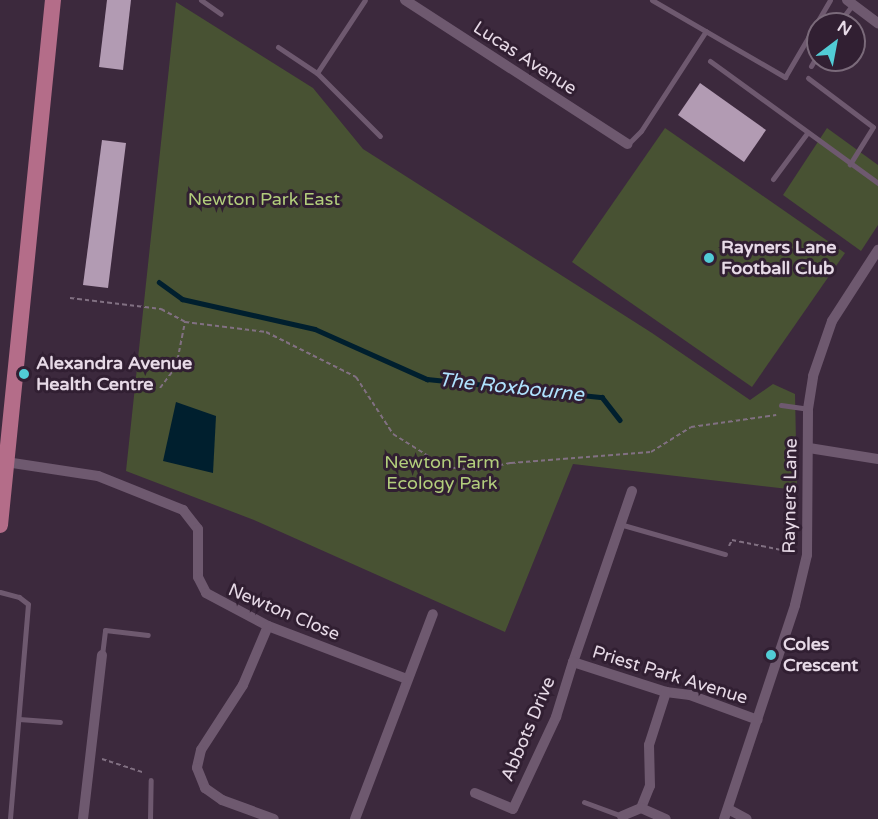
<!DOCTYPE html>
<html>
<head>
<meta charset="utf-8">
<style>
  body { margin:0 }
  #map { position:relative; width:878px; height:819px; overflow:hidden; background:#3c293d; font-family:"Varela Round",sans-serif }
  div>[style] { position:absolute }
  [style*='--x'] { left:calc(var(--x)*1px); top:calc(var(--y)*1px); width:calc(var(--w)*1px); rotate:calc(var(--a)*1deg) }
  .green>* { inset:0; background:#485233 }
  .water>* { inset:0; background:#001f2e }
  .stream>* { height:4.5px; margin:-2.25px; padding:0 2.25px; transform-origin:2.25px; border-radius:2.25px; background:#001f2e }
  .building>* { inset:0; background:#b29bb3 }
  .path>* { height:2px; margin-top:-1px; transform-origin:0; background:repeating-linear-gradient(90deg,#817082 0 4.5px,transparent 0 7.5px) }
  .service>* { height:5px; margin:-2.5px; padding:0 2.5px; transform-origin:2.5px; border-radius:2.5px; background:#6e596f }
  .minor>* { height:10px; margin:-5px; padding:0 5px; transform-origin:5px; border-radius:5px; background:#6e596f }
  .primary>* { height:16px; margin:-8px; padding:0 8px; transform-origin:8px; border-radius:8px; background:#b46d89 }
  .dots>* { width:16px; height:16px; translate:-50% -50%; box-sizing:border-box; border:3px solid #311f32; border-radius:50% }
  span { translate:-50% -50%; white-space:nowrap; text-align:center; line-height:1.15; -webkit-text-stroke:6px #311f32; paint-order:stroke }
  .street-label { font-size:18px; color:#e7dae7 }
  .park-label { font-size:18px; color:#b2cd7c }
  .poi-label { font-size:18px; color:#e7dae7; font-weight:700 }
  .left { translate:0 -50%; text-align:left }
  .water-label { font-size:20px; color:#afe2fe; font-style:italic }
  .north { position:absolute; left:806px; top:12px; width:60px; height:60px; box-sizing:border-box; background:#311f32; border:2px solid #7a6a7a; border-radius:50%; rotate:32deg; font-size:16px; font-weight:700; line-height:24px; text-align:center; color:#e7dae7 }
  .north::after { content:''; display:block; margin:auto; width:21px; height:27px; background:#51ccd5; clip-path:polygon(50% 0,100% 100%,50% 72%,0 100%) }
</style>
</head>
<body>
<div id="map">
  <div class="green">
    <i style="clip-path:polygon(176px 2px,313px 88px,363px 149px,652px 333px,750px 400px,773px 384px,795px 394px,797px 490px,573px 464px,505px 632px,254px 520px,126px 471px)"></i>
    <i style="clip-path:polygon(665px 128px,845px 253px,752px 387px,572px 262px)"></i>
    <i style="clip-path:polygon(827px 128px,878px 165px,878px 225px,861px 251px,783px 195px)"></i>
  </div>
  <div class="water">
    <i style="clip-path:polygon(176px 402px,216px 416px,213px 473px,163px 461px)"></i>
  </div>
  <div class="stream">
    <i style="--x:159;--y:282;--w:29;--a:36"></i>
    <i style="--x:182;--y:299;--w:136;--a:12.7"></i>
    <i style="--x:315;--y:329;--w:123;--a:24.1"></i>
    <i style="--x:427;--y:379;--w:176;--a:5.9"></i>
    <i style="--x:602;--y:397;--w:29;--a:52"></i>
  </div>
  <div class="building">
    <i style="clip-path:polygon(107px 0,131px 0,123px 70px,99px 67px)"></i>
    <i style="clip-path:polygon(700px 83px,766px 130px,744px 162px,678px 115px)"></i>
    <i style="clip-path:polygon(102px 140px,126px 143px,108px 288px,83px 285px)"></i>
  </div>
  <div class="path">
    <i style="--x:70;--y:298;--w:92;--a:6.9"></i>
    <i style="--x:161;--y:309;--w:27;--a:28"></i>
    <i style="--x:185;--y:322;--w:82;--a:7"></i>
    <i style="--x:266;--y:332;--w:101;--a:26.6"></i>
    <i style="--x:356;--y:377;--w:68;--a:57"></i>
    <i style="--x:393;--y:434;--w:62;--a:31.9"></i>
    <i style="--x:446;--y:467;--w:31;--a:6"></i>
    <i style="--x:477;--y:470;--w:35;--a:-12"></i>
    <i style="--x:511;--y:463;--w:140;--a:-4.5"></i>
    <i style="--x:651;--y:452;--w:47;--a:-32"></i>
    <i style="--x:691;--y:427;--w:86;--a:-8"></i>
    <i style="--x:160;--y:388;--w:26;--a:-53"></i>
    <i style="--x:176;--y:367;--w:46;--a:-78.7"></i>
    <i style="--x:729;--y:546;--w:7;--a:-63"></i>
    <i style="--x:732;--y:540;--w:65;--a:11.5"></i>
    <i style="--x:102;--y:759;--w:45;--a:18"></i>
  </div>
  <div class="service">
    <i style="--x:201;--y:0;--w:24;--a:35"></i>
    <i style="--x:652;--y:0;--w:154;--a:30.1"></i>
    <i style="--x:785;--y:77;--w:89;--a:-59.7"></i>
    <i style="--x:838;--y:24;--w:25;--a:-53"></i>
    <i style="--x:278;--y:47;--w:47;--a:33.7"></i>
    <i style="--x:317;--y:73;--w:89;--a:45"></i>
    <i style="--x:710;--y:61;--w:208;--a:36"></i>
    <i style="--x:811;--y:66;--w:14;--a:-60"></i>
    <i style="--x:317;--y:73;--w:87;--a:-56.7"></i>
    <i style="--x:808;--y:78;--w:81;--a:37"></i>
    <i style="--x:873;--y:127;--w:44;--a:121.9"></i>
    <i style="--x:628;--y:144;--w:18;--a:-45"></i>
    <i style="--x:641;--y:131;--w:119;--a:-57"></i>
    <i style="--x:773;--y:179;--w:57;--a:-53.5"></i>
    <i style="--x:781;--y:405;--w:27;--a:8"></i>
    <i style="--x:623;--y:525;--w:106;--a:15.9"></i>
    <i style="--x:0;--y:592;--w:20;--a:15"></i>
    <i style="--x:19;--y:597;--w:11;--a:38"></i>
    <i style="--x:28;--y:604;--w:216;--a:94.8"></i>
    <i style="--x:102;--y:655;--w:25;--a:-83"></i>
    <i style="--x:105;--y:630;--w:43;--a:6.6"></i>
    <i style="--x:19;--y:719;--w:41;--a:4.2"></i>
    <i style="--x:584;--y:802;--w:40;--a:20.2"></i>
    <i style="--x:150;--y:819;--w:39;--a:-89"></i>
  </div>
  <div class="minor">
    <i style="--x:405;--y:0;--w:265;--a:32.9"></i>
    <i style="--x:847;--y:0;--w:39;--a:37"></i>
    <i style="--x:809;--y:448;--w:70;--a:9.1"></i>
    <i style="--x:6;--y:462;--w:93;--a:8.7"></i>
    <i style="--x:98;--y:476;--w:92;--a:21.8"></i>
    <i style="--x:183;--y:510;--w:24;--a:52"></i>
    <i style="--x:198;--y:529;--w:48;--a:90"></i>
    <i style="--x:198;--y:577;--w:18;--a:63"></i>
    <i style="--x:206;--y:593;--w:70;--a:28"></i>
    <i style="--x:268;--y:626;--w:149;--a:20.9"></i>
    <i style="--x:632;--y:491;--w:181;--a:109"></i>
    <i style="--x:573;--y:662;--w:98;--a:17.9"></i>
    <i style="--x:666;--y:692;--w:24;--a:7"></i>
    <i style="--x:690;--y:695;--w:72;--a:20.2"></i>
    <i style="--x:268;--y:626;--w:64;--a:113"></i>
    <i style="--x:243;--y:685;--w:77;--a:122.9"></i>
    <i style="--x:201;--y:750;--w:18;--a:103"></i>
    <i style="--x:197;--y:768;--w:22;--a:68"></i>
    <i style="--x:205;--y:788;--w:21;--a:35"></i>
    <i style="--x:222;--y:800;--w:55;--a:20.1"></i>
    <i style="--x:475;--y:793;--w:41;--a:22.8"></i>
    <i style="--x:513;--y:809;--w:102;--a:-64.9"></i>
    <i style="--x:556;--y:717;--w:58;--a:-72.8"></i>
    <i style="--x:641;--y:808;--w:24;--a:-68"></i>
    <i style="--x:650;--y:786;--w:41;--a:-91.4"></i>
    <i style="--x:649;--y:745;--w:56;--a:-72.2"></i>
    <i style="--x:728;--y:809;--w:21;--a:28"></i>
    <i style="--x:622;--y:816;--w:21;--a:-23"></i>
    <i style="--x:641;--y:808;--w:27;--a:24"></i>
    <i style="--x:83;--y:819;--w:165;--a:-83.4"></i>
    <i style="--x:355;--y:819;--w:219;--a:-69.2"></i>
    <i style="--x:724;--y:819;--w:225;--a:-71.6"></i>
    <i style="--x:795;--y:605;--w:51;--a:-76.5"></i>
    <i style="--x:807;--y:555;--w:146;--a:-89.6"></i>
    <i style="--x:808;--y:409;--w:33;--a:-81"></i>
    <i style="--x:813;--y:376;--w:58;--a:-70.9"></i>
    <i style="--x:832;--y:321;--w:85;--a:-57.1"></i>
  </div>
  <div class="primary">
    <i style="--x:0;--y:525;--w:528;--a:-84.24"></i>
  </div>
  <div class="dots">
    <i style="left:709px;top:258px;background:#51ccd5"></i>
    <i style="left:24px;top:374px;background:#51ccd5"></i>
    <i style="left:771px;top:655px;background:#51ccd5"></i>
  </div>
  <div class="street-label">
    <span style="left:525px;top:58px;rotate:33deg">Lucas Avenue</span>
    <span style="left:790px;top:496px;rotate:-89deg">Rayners Lane</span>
    <span style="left:284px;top:612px;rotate:23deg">Newton Close</span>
    <span style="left:670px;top:675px;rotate:17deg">Priest Park Avenue</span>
    <span style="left:528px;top:729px;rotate:-67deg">Abbots Drive</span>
  </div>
  <div class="park-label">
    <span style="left:264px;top:199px">Newton Park East</span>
    <span style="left:442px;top:473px">Newton Farm<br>Ecology Park</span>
  </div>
  <div class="poi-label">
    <span class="left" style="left:721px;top:258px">Rayners Lane<br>Football Club</span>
    <span class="left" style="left:36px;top:374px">Alexandra Avenue<br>Health Centre</span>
    <span class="left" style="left:783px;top:655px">Coles<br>Crescent</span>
  </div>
  <div class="water-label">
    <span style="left:511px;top:388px;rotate:6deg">The Roxbourne</span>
  </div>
  <div class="north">N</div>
</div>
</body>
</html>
